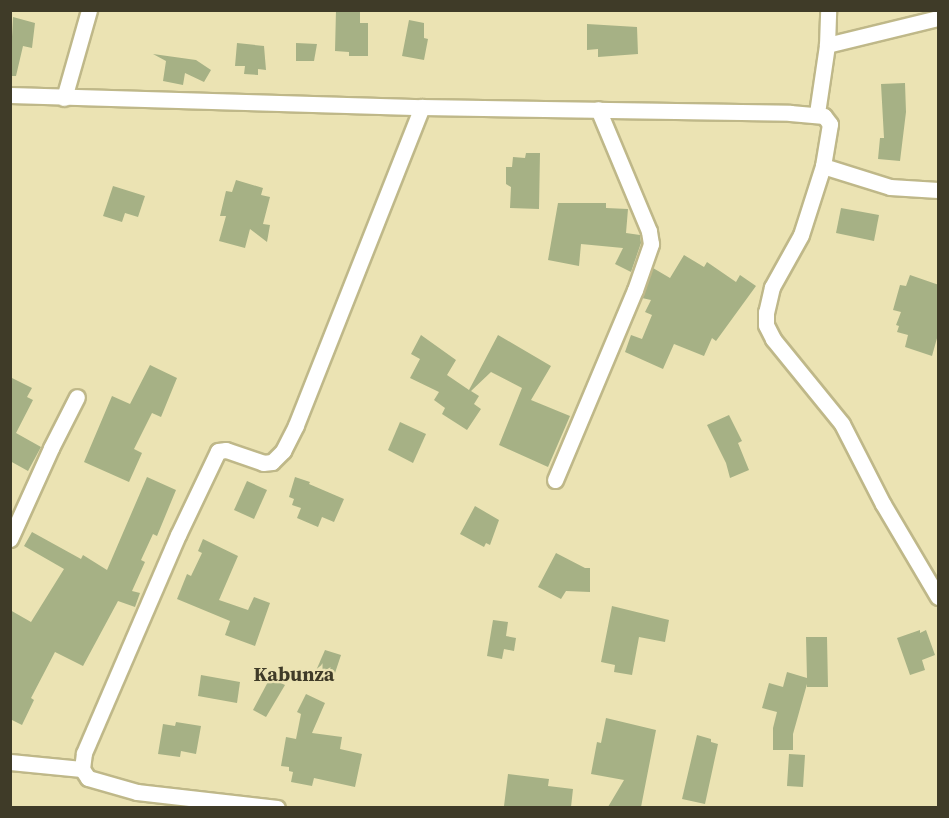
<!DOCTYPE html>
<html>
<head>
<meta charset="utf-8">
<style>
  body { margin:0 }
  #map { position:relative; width:949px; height:818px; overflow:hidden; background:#ebe3b3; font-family:"Source Serif 4",serif }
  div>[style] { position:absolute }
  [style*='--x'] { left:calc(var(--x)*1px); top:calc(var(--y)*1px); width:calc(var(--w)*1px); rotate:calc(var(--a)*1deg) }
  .building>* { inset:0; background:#a6b185 }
  .roads { filter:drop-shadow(2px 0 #bfb889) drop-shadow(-2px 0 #bfb889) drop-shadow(0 2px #bfb889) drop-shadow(0 -2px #bfb889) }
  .minor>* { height:15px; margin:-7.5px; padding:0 7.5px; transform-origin:7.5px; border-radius:7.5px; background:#fff }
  span { translate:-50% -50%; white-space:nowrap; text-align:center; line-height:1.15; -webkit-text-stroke:4.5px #ebe3b3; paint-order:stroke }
  .quarter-label { font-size:20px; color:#3f3b28; font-weight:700 }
  .frame { position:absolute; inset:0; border:12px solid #3f3b28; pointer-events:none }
</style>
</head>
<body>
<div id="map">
  <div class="building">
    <i style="clip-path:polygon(336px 10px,360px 10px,360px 23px,368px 23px,368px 56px,349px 56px,349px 52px,335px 51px)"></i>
    <i style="clip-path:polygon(13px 17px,35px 23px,32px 48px,23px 46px,16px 76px,10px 76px)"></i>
    <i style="clip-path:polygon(409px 20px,424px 23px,424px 38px,428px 39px,424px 60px,402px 56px)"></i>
    <i style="clip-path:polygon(587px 24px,637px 27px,638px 54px,598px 57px,598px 49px,587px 50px)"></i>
    <i style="clip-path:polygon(237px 43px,264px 46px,266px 70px,258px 69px,258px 75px,244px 74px,245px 66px,235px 66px)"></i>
    <i style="clip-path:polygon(296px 43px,317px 44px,314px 61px,296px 61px)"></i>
    <i style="clip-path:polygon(153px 54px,196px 60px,211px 70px,204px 82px,185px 73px,183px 85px,163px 81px,166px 61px)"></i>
    <i style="clip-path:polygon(905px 83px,906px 112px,900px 161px,878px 159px,880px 138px,884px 138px,881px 84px)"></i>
    <i style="clip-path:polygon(526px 153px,540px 153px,539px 209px,510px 208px,511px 187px,506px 184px,506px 167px,512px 167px,513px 157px,525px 158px)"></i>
    <i style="clip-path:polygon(236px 180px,263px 188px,261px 195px,270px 197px,263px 224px,270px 225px,267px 242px,250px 229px,245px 248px,219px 241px,226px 216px,220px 216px,226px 191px,232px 192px)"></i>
    <i style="clip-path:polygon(113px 186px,145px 196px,138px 217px,125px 213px,122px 222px,103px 216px)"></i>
    <i style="clip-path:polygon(558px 203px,606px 203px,606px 208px,628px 209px,626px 233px,640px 235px,641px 243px,631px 272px,615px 264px,623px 248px,581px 244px,579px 266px,548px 260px)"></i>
    <i style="clip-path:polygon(841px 208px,879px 215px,874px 241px,836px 233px)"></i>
    <i style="clip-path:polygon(684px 255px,704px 267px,707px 262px,736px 282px,740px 275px,756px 286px,716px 341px,712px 338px,704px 356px,674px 344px,663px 369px,625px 352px,631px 335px,642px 339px,652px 315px,645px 312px,651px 300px,642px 298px,653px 268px,670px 278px)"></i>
    <i style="clip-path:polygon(910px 275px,939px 285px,939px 331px,932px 356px,905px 347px,908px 335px,897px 332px,899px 326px,896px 325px,901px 312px,893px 310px,900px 285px,906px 286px)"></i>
    <i style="clip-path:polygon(421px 335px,456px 360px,447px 375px,469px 390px,498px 335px,551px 366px,531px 400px,570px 416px,548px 467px,499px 445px,522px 388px,491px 372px,471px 391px,479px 396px,474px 404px,481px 409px,467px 430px,442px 414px,445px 408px,434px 400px,439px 392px,410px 378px,420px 359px,411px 354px)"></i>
    <i style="clip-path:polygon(150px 365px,177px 378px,161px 417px,152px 413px,134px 449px,142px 453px,129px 482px,84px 462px,112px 396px,130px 404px)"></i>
    <i style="clip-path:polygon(10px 377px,32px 388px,27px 397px,33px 400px,16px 433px,41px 447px,28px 471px,10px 461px)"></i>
    <i style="clip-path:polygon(729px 415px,742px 441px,738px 443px,749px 470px,730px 478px,726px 463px,707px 425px)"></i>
    <i style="clip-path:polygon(400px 422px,426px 434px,413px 463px,388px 450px)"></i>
    <i style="clip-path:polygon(147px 477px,176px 490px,157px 536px,153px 534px,141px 560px,145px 562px,132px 591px,140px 593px,135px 607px,118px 601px,83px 666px,55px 652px,31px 698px,34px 700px,22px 725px,10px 719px,10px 610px,31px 622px,64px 569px,24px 546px,32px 532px,81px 559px,83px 555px,107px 570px)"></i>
    <i style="clip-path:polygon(295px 477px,310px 482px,309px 484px,344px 499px,334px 522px,322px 517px,318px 527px,297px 518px,301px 508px,292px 505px,294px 499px,289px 497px)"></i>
    <i style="clip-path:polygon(247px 481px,267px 490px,254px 519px,234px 510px)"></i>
    <i style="clip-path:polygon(475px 506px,499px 520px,490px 545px,486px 543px,484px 547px,460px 534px)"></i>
    <i style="clip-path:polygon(203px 539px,238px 556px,219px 600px,248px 610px,254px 597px,270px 603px,255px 646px,225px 635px,230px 621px,177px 599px,187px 574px,191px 576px,202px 553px,198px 551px)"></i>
    <i style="clip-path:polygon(556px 553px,585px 568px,590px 568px,590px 592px,566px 591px,561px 599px,538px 587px)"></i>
    <i style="clip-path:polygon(612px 606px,669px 620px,665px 642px,639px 637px,632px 675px,614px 672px,615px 665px,601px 662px)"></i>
    <i style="clip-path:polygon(493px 620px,508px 622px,506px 636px,516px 638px,514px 651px,504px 649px,502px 659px,487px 656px)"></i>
    <i style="clip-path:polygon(920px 630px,920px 633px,926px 630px,935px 655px,922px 660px,925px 670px,910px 675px,897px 638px)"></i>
    <i style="clip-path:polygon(806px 637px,827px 637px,828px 687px,807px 687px,807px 684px,793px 734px,793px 750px,773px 750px,773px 728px,777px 712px,762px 708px,769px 683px,783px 687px,787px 672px,807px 678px)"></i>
    <i style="clip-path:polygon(325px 650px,341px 655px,333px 679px,315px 673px)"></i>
    <i style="clip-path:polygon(201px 675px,240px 682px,237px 703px,198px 696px)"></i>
    <i style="clip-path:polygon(270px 678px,285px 685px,266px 717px,253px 710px)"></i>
    <i style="clip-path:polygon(306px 694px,325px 703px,312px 733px,342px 737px,340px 749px,362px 754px,355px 787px,314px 778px,312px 786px,291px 782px,293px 772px,289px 771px,289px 767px,281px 766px,286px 737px,296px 739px,301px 714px,297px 712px)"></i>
    <i style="clip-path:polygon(606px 718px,656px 730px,641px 807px,608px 807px,624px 780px,591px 774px,597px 742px,601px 743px)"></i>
    <i style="clip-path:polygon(176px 722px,201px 726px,196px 754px,181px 751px,180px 757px,158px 754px,163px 724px,175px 726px)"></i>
    <i style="clip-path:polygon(697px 735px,711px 739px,711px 742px,718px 744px,705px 804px,682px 799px)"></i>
    <i style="clip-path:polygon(789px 754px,805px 755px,803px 787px,787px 786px)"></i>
    <i style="clip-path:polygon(508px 774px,549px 779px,548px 786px,573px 789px,571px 807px,504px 806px)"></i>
  </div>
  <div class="roads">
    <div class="minor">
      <i style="--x:827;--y:45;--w:114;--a:-13.7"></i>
      <i style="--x:10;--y:95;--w:412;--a:1.7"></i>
      <i style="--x:422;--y:107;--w:368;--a:0.9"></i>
      <i style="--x:790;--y:113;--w:34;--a:5"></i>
      <i style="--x:824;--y:116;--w:10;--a:53"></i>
      <i style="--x:830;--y:124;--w:43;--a:99.5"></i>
      <i style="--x:823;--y:166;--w:72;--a:107.7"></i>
      <i style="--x:801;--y:235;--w:60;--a:119.1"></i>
      <i style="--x:772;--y:287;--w:26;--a:103"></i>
      <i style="--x:766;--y:312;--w:13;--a:90"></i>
      <i style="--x:766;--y:325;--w:16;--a:63"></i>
      <i style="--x:773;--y:339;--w:109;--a:50.9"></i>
      <i style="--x:842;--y:424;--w:90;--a:62.9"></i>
      <i style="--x:883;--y:504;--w:108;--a:59.4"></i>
      <i style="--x:64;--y:98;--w:91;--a:-74.1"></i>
      <i style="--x:817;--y:113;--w:69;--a:-81.6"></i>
      <i style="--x:827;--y:45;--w:35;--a:-88"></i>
      <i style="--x:823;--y:166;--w:70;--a:17.4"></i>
      <i style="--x:890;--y:187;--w:48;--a:3.6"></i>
      <i style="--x:555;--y:480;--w:206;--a:-67.2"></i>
      <i style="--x:635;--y:290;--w:49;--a:-70.8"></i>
      <i style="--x:651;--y:244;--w:13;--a:-99"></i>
      <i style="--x:649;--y:231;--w:132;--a:-112.7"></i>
      <i style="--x:10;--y:539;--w:100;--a:-65.7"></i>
      <i style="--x:51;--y:448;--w:57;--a:-63"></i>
      <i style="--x:10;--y:762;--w:72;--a:5.6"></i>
      <i style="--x:277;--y:808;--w:141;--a:-173.5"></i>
      <i style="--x:137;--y:792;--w:51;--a:-164.1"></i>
      <i style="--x:88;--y:778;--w:11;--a:-124"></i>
      <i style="--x:82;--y:769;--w:16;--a:-83"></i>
      <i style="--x:84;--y:753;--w:237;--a:-66.7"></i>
      <i style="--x:178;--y:535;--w:93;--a:-64.5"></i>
      <i style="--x:218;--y:451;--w:8;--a:-7"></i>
      <i style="--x:226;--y:450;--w:39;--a:19"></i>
      <i style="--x:263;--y:463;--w:9;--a:-6"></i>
      <i style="--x:272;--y:462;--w:16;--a:-45"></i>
      <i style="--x:283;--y:451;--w:29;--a:-63"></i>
      <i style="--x:296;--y:425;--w:342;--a:-68.4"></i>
    </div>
  </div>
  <div class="quarter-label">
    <span style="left:294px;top:674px">Kabunza</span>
  </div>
  <div class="frame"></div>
</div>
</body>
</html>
